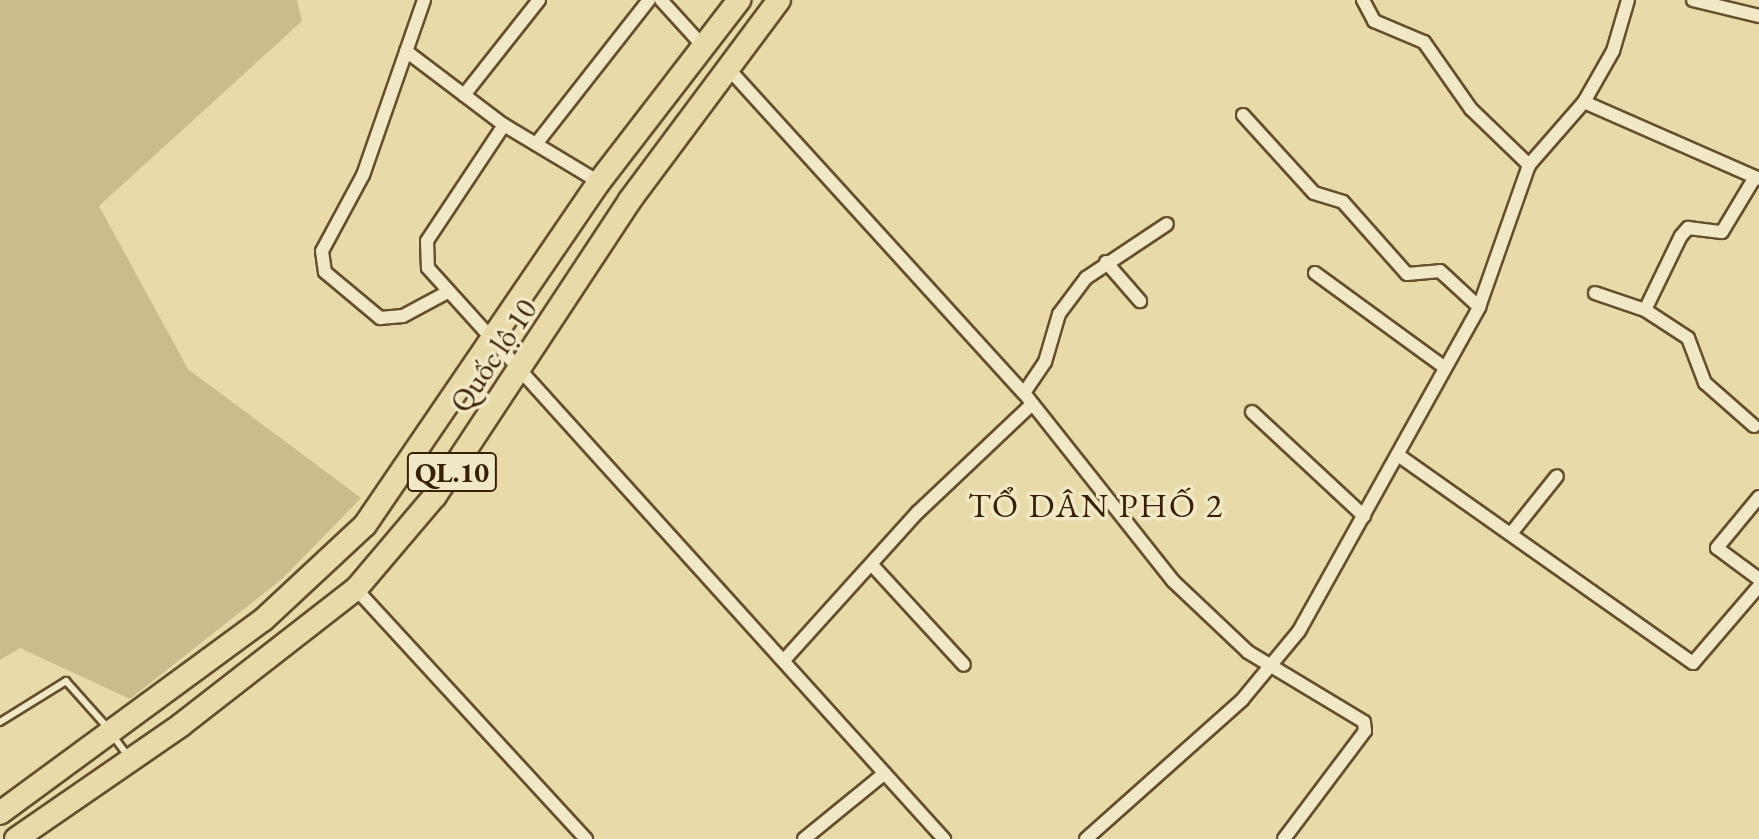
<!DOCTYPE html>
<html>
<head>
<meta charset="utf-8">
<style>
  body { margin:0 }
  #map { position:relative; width:1759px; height:839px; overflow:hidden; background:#e9dba9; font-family:"EB Garamond",serif }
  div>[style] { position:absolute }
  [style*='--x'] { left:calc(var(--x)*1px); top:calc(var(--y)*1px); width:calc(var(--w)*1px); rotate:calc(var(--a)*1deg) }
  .green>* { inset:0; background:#cbbb8d }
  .roads { filter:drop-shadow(2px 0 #654f2d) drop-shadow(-2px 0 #654f2d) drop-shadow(0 2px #654f2d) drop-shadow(0 -2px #654f2d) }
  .lane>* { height:6px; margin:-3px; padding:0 3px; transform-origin:3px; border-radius:3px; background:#f1e8c7 }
  .street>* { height:12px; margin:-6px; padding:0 6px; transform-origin:6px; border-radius:6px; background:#f1e8c7 }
  .highway>* { height:22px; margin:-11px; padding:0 11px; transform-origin:11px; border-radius:11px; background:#e9dba9 }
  span { translate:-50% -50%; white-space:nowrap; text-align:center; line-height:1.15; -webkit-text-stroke:7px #f1e8c7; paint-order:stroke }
  .shield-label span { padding:2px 6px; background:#f1e8c7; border:2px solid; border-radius:6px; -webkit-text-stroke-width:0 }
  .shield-label { font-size:28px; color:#392004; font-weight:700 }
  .street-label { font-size:30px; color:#392004 }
  .quarter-label { font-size:34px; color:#392004; letter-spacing:2px }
</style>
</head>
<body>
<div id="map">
  <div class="green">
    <i style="clip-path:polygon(0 0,297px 0,302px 21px,99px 206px,188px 369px,361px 498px,282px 579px,130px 699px,20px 648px,0 660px)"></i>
  </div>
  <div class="roads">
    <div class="lane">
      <i style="--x:0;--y:722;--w:78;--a:-31.8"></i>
      <i style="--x:66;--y:681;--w:62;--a:48.3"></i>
      <i style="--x:113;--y:736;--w:25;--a:53"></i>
    </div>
    <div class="street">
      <i style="--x:424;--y:0;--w:185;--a:109.2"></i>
      <i style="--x:363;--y:175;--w:86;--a:118.3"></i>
      <i style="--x:322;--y:251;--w:21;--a:82"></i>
      <i style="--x:325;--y:272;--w:72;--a:39.9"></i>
      <i style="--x:380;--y:318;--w:23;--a:-5"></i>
      <i style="--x:403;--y:316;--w:47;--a:-28.2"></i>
      <i style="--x:661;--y:0;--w:61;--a:47.7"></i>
      <i style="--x:1363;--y:0;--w:24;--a:62"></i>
      <i style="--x:1374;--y:21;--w:54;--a:22.8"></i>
      <i style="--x:1424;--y:42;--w:82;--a:55"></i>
      <i style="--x:1471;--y:109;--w:81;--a:44"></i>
      <i style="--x:1693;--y:0;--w:68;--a:13.6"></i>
      <i style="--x:406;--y:51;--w:123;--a:37.1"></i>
      <i style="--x:504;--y:125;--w:111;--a:31"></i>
      <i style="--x:726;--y:66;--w:442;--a:47.7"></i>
      <i style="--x:1024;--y:393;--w:240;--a:51.6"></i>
      <i style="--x:1173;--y:581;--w:103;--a:43.4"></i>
      <i style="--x:1248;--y:652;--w:135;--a:31.1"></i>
      <i style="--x:1364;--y:722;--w:9;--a:84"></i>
      <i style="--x:1365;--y:731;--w:135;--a:126.9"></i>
      <i style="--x:464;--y:95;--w:121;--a:-51.7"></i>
      <i style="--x:1584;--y:102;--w:191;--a:23.7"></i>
      <i style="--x:1243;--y:115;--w:105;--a:47.7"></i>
      <i style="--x:1314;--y:193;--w:30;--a:17"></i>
      <i style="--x:1343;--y:202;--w:96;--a:48.4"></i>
      <i style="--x:1407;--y:274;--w:33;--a:-5"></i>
      <i style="--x:1440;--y:271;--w:53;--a:42.7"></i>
      <i style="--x:504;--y:125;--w:139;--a:123.6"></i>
      <i style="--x:427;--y:241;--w:27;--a:88"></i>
      <i style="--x:428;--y:268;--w:770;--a:47.9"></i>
      <i style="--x:536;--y:144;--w:183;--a:-51.9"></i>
      <i style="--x:1106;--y:262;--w:52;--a:48.9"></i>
      <i style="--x:1315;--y:273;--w:160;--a:36.1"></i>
      <i style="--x:1595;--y:293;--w:53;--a:18.8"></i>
      <i style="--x:1024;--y:393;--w:37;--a:-56"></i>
      <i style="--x:1045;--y:362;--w:50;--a:-73.7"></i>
      <i style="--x:1059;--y:314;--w:45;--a:-53.1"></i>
      <i style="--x:1086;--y:278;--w:97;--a:-33.7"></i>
      <i style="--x:1252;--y:412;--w:153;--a:42.9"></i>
      <i style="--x:1754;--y:426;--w:65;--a:-138.7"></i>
      <i style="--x:1705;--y:383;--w:48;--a:-110.7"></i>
      <i style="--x:1688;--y:338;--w:51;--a:-146.9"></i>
      <i style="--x:1645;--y:310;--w:82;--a:-64.1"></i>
      <i style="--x:1681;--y:236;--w:11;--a:-49"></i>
      <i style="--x:1688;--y:228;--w:34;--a:7"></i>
      <i style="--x:1722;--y:232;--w:64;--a:-59"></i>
      <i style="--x:1398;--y:455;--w:361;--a:35.2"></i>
      <i style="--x:1693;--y:663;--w:101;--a:-49.4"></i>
      <i style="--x:1759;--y:497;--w:66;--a:129.5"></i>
      <i style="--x:1717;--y:548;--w:52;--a:36.4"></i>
      <i style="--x:1513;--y:531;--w:70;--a:-51.3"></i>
      <i style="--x:873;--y:566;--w:134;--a:47.4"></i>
      <i style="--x:356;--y:589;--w:340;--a:47.4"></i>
      <i style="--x:785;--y:659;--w:198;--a:-47.9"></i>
      <i style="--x:918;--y:512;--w:156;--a:-43.4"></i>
      <i style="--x:804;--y:839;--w:104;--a:-39.2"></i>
      <i style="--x:1086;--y:839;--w:209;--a:-41.7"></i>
      <i style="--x:1242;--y:700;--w:89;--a:-50.4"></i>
      <i style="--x:1299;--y:631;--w:371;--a:-60.9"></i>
      <i style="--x:1479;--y:307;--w:151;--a:-70.6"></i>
      <i style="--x:1529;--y:165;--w:84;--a:-48.9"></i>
      <i style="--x:1584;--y:102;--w:59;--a:-60.4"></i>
      <i style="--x:1613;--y:51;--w:53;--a:-73.6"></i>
    </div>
    <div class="highway">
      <i style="--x:0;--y:813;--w:326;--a:-36.3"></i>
      <i style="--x:263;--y:620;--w:139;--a:-43"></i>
      <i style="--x:365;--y:525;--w:415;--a:-55.7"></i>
      <i style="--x:599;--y:182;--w:230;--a:-52.4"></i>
      <i style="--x:16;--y:839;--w:201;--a:-34.6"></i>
      <i style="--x:181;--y:725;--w:222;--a:-37.9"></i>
      <i style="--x:356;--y:589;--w:122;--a:-49.7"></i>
      <i style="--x:435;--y:496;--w:354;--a:-56.6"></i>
      <i style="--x:630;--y:200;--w:249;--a:-53.3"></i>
    </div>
  </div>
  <div class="shield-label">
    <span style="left:452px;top:472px">QL.10</span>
  </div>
  <div class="street-label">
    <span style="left:494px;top:356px;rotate:-56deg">Quốc lộ 10</span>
  </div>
  <div class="quarter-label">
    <span style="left:1096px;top:506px">TỔ DÂN PHỐ 2</span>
  </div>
</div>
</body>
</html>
